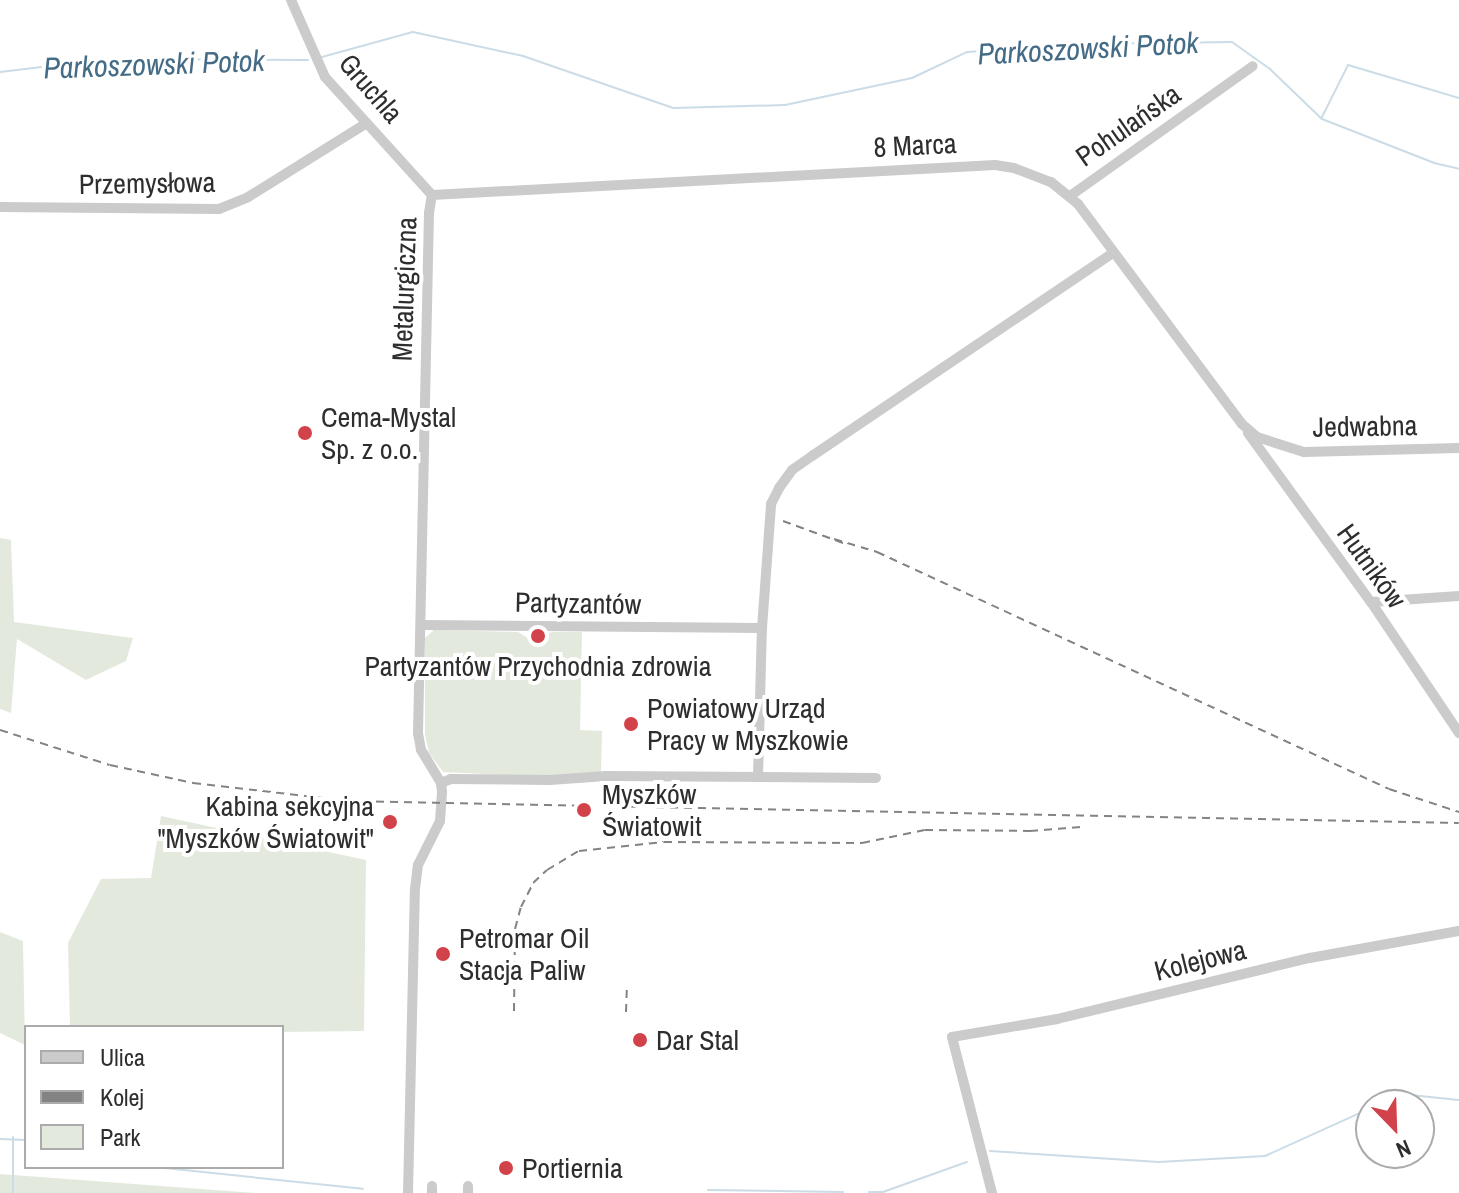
<!DOCTYPE html>
<html>
<head>
<meta charset="utf-8">
<style>
  body { margin:0 }
  #map { position:relative; width:1459px; height:1193px; overflow:hidden; background:#fff; font-family:"Archivo Narrow",sans-serif }
  div>[style] { position:absolute }
  [style*='--x'] { left:calc(var(--x)*1px); top:calc(var(--y)*1px); width:calc(var(--w)*1px); rotate:calc(var(--a)*1deg) }
  .green>* { inset:0; background:#e3eadd }
  .stream>* { height:2px; margin:-1px; padding:0 1px; transform-origin:1px; border-radius:1px; background:#cbdce7 }
  .minor>* { height:10px; margin:-5px; padding:0 5px; transform-origin:5px; border-radius:5px; background:#cbcbcb }
  .rail>* { height:2px; margin-top:-1px; transform-origin:0; background:repeating-linear-gradient(90deg,#838383 0 8px,transparent 0 14px) }
  .dots>* { width:22px; height:22px; translate:-50% -50%; box-sizing:border-box; border:4px solid #fff; border-radius:50% }
  span { translate:-50% -50%; white-space:nowrap; text-align:center; line-height:1.15; -webkit-text-stroke:8px #fff; paint-order:stroke }
  .street-label { font-size:28px; color:#2e2e2e }
  .poi-label { font-size:28px; color:#2e2e2e }
  .left { translate:0 -50%; text-align:left }
  .right { translate:-100% -50%; text-align:right }
  .water-label { font-size:30px; color:#456c87; font-style:italic }
  .legend { position:absolute; left:24px; top:1025px; width:260px; height:144px; box-sizing:border-box; background:#fff; border:2px solid #ababab; margin:0; padding:10px 14px; list-style:none; font-size:24px; color:#2e2e2e }
  .legend li { display:flex; align-items:center; gap:16px; height:40px }
  .legend b { width:40px; border:2px solid #ababab }
  .north { position:absolute; left:1355px; top:1089px; width:80px; height:80px; box-sizing:border-box; background:#fff; border:2px solid #ababab; border-radius:50%; rotate:157deg; font-size:22px; font-weight:700; line-height:32px; text-align:center; color:#2e2e2e }
  .north::after { content:''; display:block; margin:auto; width:28px; height:36px; background:#d2424a; clip-path:polygon(50% 0,100% 100%,50% 72%,0 100%) }
</style>
</head>
<body>
<div id="map">
  <div class="green">
    <i style="clip-path:polygon(0 538px,11px 540px,14px 622px,133px 638px,126px 661px,86px 680px,17px 639px,11px 713px,0 709px)"></i>
    <i style="clip-path:polygon(434px 630px,518px 632px,531px 640px,552px 632px,582px 632px,580px 730px,602px 731px,601px 772px,550px 777px,443px 772px,429px 753px,425px 735px,425px 638px)"></i>
    <i style="clip-path:polygon(161px 816px,366px 860px,364px 1031px,282px 1032px,282px 1027px,70px 1027px,68px 943px,101px 879px,151px 878px)"></i>
    <i style="clip-path:polygon(0 932px,23px 941px,25px 1045px,0 1033px)"></i>
    <i style="clip-path:polygon(0 1174px,255px 1193px,0 1193px)"></i>
  </div>
  <div class="stream">
    <i style="--x:322;--y:57;--w:94;--a:-15.4"></i>
    <i style="--x:413;--y:32;--w:113;--a:12.3"></i>
    <i style="--x:523;--y:56;--w:159;--a:19.1"></i>
    <i style="--x:673;--y:108;--w:112;--a:-1.5"></i>
    <i style="--x:785;--y:105;--w:130;--a:-12"></i>
    <i style="--x:912;--y:78;--w:61;--a:-25.3"></i>
    <i style="--x:967;--y:52;--w:114;--a:-4"></i>
    <i style="--x:1081;--y:44;--w:151;--a:-0.8"></i>
    <i style="--x:1232;--y:42;--w:47;--a:35.4"></i>
    <i style="--x:1270;--y:69;--w:72;--a:43.9"></i>
    <i style="--x:1322;--y:119;--w:120;--a:21.4"></i>
    <i style="--x:1434;--y:163;--w:26;--a:13"></i>
    <i style="--x:0;--y:72;--w:109;--a:-6.9"></i>
    <i style="--x:108;--y:59;--w:200;--a:0.3"></i>
    <i style="--x:1322;--y:117;--w:58;--a:-63.4"></i>
    <i style="--x:1348;--y:65;--w:116;--a:16.6"></i>
    <i style="--x:1377;--y:1105;--w:26;--a:-25"></i>
    <i style="--x:1401;--y:1094;--w:58;--a:5.9"></i>
    <i style="--x:13;--y:1137;--w:56;--a:90"></i>
    <i style="--x:0;--y:1139;--w:26;--a:2"></i>
    <i style="--x:990;--y:1151;--w:169;--a:3.7"></i>
    <i style="--x:1159;--y:1162;--w:106;--a:-3.2"></i>
    <i style="--x:1265;--y:1156;--w:116;--a:-24.4"></i>
    <i style="--x:155;--y:1167;--w:209;--a:6"></i>
    <i style="--x:708;--y:1190;--w:135;--a:0.8"></i>
    <i style="--x:869;--y:1192;--w:14;--a:0"></i>
    <i style="--x:883;--y:1192;--w:89;--a:-19.7"></i>
  </div>
  <div class="minor">
    <i style="--x:291;--y:0;--w:84;--a:66.2"></i>
    <i style="--x:325;--y:77;--w:159;--a:47.8"></i>
    <i style="--x:432;--y:195;--w:564;--a:-3.05"></i>
    <i style="--x:995;--y:165;--w:19;--a:9"></i>
    <i style="--x:1014;--y:168;--w:40;--a:21"></i>
    <i style="--x:1051;--y:182;--w:35;--a:39"></i>
    <i style="--x:1078;--y:204;--w:274;--a:53.3"></i>
    <i style="--x:1242;--y:424;--w:20;--a:41"></i>
    <i style="--x:1257;--y:437;--w:49;--a:17.7"></i>
    <i style="--x:1304;--y:452;--w:155;--a:-1.5"></i>
    <i style="--x:1070;--y:196;--w:224;--a:-35.4"></i>
    <i style="--x:0;--y:207;--w:219;--a:0.5"></i>
    <i style="--x:219;--y:209;--w:31;--a:-22"></i>
    <i style="--x:248;--y:197;--w:140;--a:-31.9"></i>
    <i style="--x:1248;--y:433;--w:209;--a:54"></i>
    <i style="--x:1371;--y:602;--w:158;--a:56.1"></i>
    <i style="--x:1371;--y:602;--w:88;--a:-3.9"></i>
    <i style="--x:421;--y:625;--w:341;--a:0.5"></i>
    <i style="--x:758;--y:777;--w:149;--a:-88.5"></i>
    <i style="--x:762;--y:628;--w:124;--a:-85.8"></i>
    <i style="--x:771;--y:504;--w:18;--a:-63"></i>
    <i style="--x:779;--y:488;--w:22;--a:-54"></i>
    <i style="--x:792;--y:470;--w:24;--a:-35"></i>
    <i style="--x:812;--y:456;--w:364;--a:-34"></i>
    <i style="--x:441;--y:783;--w:11;--a:-22"></i>
    <i style="--x:451;--y:779;--w:99;--a:0.6"></i>
    <i style="--x:550;--y:780;--w:56;--a:-4.1"></i>
    <i style="--x:606;--y:776;--w:270;--a:0.4"></i>
    <i style="--x:408;--y:1193;--w:304;--a:-88.7"></i>
    <i style="--x:415;--y:889;--w:24;--a:-83"></i>
    <i style="--x:418;--y:865;--w:49;--a:-63.4"></i>
    <i style="--x:440;--y:821;--w:29;--a:-86"></i>
    <i style="--x:442;--y:792;--w:9;--a:-96"></i>
    <i style="--x:441;--y:783;--w:39;--a:-121"></i>
    <i style="--x:421;--y:750;--w:17;--a:-100"></i>
    <i style="--x:418;--y:733;--w:520;--a:-88.79"></i>
    <i style="--x:429;--y:213;--w:18;--a:-81"></i>
    <i style="--x:432;--y:1193;--w:7;--a:-90"></i>
    <i style="--x:468;--y:1193;--w:7;--a:-90"></i>
    <i style="--x:992;--y:1193;--w:161;--a:-104.4"></i>
    <i style="--x:952;--y:1037;--w:107;--a:-9.7"></i>
    <i style="--x:1057;--y:1019;--w:260;--a:-13.6"></i>
    <i style="--x:1310;--y:958;--w:151;--a:-10.3"></i>
  </div>
  <div class="rail">
    <i style="--x:783;--y:521;--w:64;--a:20.1"></i>
    <i style="--x:834;--y:539;--w:45;--a:16.8"></i>
    <i style="--x:877;--y:552;--w:564;--a:24.84"></i>
    <i style="--x:1389;--y:789;--w:74;--a:18.2"></i>
    <i style="--x:0;--y:730;--w:115;--a:17.7"></i>
    <i style="--x:110;--y:765;--w:85;--a:12.2"></i>
    <i style="--x:193;--y:783;--w:156;--a:6.6"></i>
    <i style="--x:348;--y:801;--w:1111;--a:1.13"></i>
    <i style="--x:514;--y:1011;--w:82;--a:-89.3"></i>
    <i style="--x:515;--y:929;--w:23;--a:-75"></i>
    <i style="--x:521;--y:907;--w:27;--a:-63"></i>
    <i style="--x:533;--y:883;--w:19;--a:-43"></i>
    <i style="--x:547;--y:870;--w:37;--a:-31"></i>
    <i style="--x:579;--y:851;--w:85;--a:-6"></i>
    <i style="--x:664;--y:842;--w:198;--a:0.3"></i>
    <i style="--x:862;--y:843;--w:64;--a:-11.7"></i>
    <i style="--x:925;--y:830;--w:105;--a:0.5"></i>
    <i style="--x:1030;--y:831;--w:51;--a:-4.5"></i>
    <i style="--x:626;--y:1012;--w:25;--a:-88"></i>
  </div>
  <div class="dots">
    <i style="left:305px;top:433px;background:#d2424a"></i>
    <i style="left:538px;top:636px;background:#d2424a"></i>
    <i style="left:631px;top:724px;background:#d2424a"></i>
    <i style="left:584px;top:810px;background:#d2424a"></i>
    <i style="left:390px;top:822px;background:#d2424a"></i>
    <i style="left:443px;top:954px;background:#d2424a"></i>
    <i style="left:640px;top:1040px;background:#d2424a"></i>
    <i style="left:506px;top:1168px;background:#d2424a"></i>
  </div>
  <div class="street-label">
    <span style="left:371px;top:88px;rotate:49deg">Gruchla</span>
    <span style="left:1128px;top:125px;rotate:-35deg">Pohulańska</span>
    <span style="left:915px;top:145px;rotate:-3deg">8 Marca</span>
    <span style="left:147px;top:183px;rotate:-1deg">Przemysłowa</span>
    <span style="left:404px;top:289px;rotate:-88deg">Metalurgiczna</span>
    <span style="left:1365px;top:426px;rotate:-1deg">Jedwabna</span>
    <span style="left:1372px;top:566px;rotate:54deg">Hutników</span>
    <span style="left:578px;top:603px;rotate:1deg">Partyzantów</span>
    <span style="left:1200px;top:960px;rotate:-14deg">Kolejowa</span>
  </div>
  <div class="poi-label">
    <span class="left" style="left:321px;top:433px">Cema-Mystal<br>Sp. z o.o.</span>
    <span style="left:538px;top:666px">Partyzantów Przychodnia zdrowia</span>
    <span class="left" style="left:647px;top:724px">Powiatowy Urząd<br>Pracy w Myszkowie</span>
    <span class="left" style="left:602px;top:810px">Myszków<br>Światowit</span>
    <span class="right" style="left:374px;top:822px">Kabina sekcyjna<br>"Myszków Światowit"</span>
    <span class="left" style="left:459px;top:954px">Petromar Oil<br>Stacja Paliw</span>
    <span class="left" style="left:656px;top:1040px">Dar Stal</span>
    <span class="left" style="left:522px;top:1168px">Portiernia</span>
  </div>
  <div class="water-label">
    <span style="left:1088px;top:48px;rotate:-3deg">Parkoszowski Potok</span>
    <span style="left:154px;top:64px;rotate:-2deg">Parkoszowski Potok</span>
  </div>
  <ul class="legend">
  <li><b style="height:10px;background:#cbcbcb"></b>Ulica</li>
  <li><b style="height:10px;background:#838383"></b>Kolej</li>
  <li><b style="height:22px;background:#e3eadd"></b>Park</li>
  </ul>
  <div class="north">N</div>
</div>
</body>
</html>
